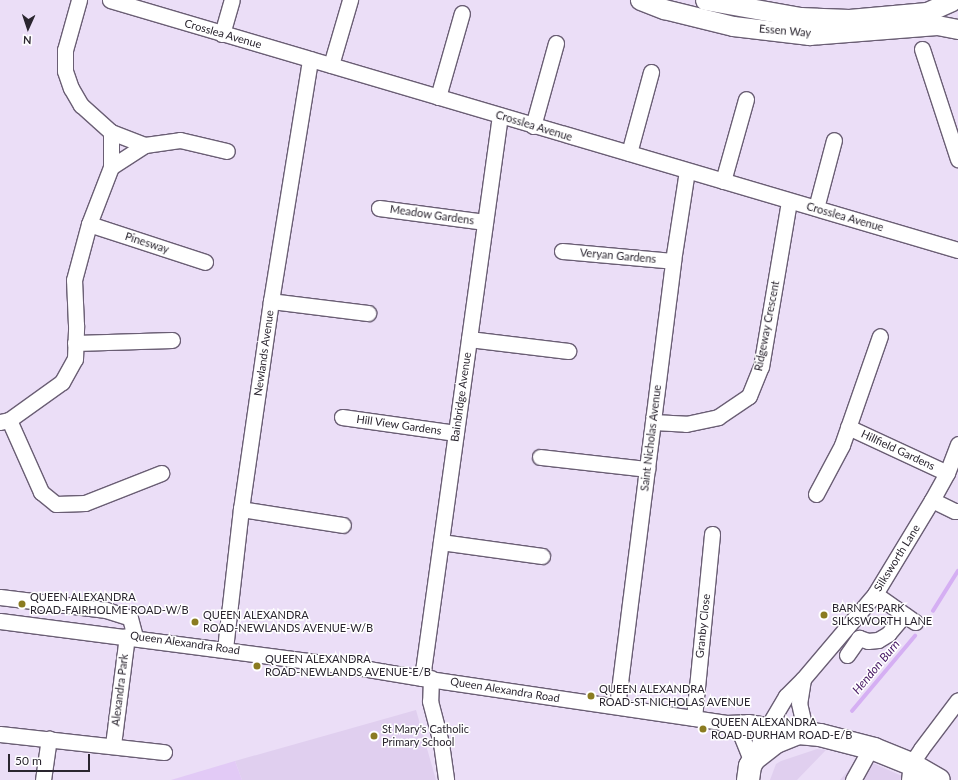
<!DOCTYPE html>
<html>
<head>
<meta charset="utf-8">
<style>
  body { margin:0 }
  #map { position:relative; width:958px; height:780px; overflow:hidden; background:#ebdef7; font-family:Lato,sans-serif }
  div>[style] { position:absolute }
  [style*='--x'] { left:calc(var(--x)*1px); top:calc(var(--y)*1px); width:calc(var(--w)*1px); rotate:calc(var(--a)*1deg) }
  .built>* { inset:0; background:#e0cfef }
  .green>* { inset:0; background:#e2caf6 }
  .stream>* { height:3.5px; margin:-1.75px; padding:0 1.75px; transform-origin:1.75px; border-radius:1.75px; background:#d5aff3 }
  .roads { filter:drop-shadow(1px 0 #6a5e74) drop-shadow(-1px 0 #6a5e74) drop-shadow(0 1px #6a5e74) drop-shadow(0 -1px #6a5e74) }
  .minor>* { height:15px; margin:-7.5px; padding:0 7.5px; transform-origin:7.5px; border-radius:7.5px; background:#fff }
  .major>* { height:19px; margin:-9.5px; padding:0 9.5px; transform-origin:9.5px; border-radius:9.5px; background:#fff }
  .highway>* { height:22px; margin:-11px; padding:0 11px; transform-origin:11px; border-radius:11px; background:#fff }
  .dots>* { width:11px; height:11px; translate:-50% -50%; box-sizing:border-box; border:2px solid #fff; border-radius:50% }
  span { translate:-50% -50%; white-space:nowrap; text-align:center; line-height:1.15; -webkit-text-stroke:3px #fff; paint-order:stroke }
  .street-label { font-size:11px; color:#2a252f }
  .poi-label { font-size:11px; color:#2a252f }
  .left { translate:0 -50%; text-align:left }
  .water-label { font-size:12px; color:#461663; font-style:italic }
  .north { position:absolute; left:8px; top:8px; width:40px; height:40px; -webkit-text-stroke:3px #fff; paint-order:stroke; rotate:183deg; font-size:11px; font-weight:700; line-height:16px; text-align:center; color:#2a252f }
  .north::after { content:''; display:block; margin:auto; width:14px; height:18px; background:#2a252f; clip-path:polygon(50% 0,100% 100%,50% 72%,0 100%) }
  .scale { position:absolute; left:8px; top:754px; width:82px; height:18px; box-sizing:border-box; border:2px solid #2a252f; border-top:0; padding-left:5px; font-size:12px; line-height:14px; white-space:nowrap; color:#2a252f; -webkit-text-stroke:3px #fff; paint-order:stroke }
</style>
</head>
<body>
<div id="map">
  <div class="built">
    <i style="clip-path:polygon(416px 710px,436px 780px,242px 780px,235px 761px)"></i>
    <i style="clip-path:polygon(817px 749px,826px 750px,797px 780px,770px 780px,776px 764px,781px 761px)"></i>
    <i style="clip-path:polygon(858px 759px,875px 764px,911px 780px,840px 780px)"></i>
  </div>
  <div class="green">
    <i style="clip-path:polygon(235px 761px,242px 780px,171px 780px)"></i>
  </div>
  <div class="stream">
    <i style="--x:933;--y:611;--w:47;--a:-58"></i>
    <i style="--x:852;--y:711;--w:98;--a:-50"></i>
  </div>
  <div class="roads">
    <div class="minor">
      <i style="--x:79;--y:0;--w:52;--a:105.6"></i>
      <i style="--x:65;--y:50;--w:21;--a:90"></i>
      <i style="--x:65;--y:71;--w:18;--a:71"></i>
      <i style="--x:71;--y:88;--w:20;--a:60"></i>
      <i style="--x:81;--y:105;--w:40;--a:42"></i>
      <i style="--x:111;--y:132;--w:36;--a:21"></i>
      <i style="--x:145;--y:145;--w:35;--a:-8"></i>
      <i style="--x:180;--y:140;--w:48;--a:13.2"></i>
      <i style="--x:110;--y:0;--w:884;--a:16.43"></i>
      <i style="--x:222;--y:34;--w:35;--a:-74"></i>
      <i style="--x:922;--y:49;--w:116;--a:71.9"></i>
      <i style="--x:331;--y:65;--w:68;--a:-73.7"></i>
      <i style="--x:438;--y:97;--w:87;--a:-74.1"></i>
      <i style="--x:533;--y:126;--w:86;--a:-74.5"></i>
      <i style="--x:111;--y:132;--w:35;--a:90"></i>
      <i style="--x:629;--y:153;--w:84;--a:-74.8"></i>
      <i style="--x:723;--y:181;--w:85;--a:-74.3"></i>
      <i style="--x:379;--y:208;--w:107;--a:7.5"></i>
      <i style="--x:816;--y:208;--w:70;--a:-75.2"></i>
      <i style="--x:89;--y:224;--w:122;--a:18.1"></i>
      <i style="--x:562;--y:251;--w:111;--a:5.1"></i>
      <i style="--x:271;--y:301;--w:98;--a:7.1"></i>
      <i style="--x:469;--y:339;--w:100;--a:6.9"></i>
      <i style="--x:75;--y:343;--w:97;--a:-1.8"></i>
      <i style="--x:342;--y:417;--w:115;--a:8"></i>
      <i style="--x:9;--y:420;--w:79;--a:66"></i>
      <i style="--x:41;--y:492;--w:19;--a:39"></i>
      <i style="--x:56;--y:504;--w:29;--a:-2"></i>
      <i style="--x:85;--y:503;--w:82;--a:-21.5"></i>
      <i style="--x:0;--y:422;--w:9;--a:-13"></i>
      <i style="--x:9;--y:420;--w:65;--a:-35.6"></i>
      <i style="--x:62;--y:382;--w:26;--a:-61"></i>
      <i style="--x:75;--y:359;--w:34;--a:-88"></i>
      <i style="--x:76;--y:325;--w:45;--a:-92.5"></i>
      <i style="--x:74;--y:280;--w:58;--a:-75"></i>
      <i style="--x:89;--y:224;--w:61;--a:-68.9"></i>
      <i style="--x:111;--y:167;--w:40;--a:-32.9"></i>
      <i style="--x:653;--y:422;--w:33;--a:3"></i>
      <i style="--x:686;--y:424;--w:33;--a:-12"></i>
      <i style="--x:718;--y:417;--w:37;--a:-34"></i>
      <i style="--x:749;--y:396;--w:31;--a:-68"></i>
      <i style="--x:761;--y:367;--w:168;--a:-80.4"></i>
      <i style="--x:848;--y:427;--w:109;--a:24.9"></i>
      <i style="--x:540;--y:457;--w:108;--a:6.4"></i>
      <i style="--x:816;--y:494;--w:55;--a:-62"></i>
      <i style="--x:842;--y:445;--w:115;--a:-70.8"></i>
      <i style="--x:932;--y:500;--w:25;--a:26"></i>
      <i style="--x:955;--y:511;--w:3;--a:0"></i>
      <i style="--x:241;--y:509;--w:103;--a:8.9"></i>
      <i style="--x:441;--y:542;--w:102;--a:7.9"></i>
      <i style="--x:875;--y:594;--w:49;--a:35"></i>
      <i style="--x:0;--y:597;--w:107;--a:7"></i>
      <i style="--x:106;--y:610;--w:25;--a:18"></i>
      <i style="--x:130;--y:618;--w:20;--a:75"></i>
      <i style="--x:0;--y:621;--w:371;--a:7.4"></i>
      <i style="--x:368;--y:669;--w:55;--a:9.5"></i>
      <i style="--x:422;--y:678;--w:306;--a:8.4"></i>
      <i style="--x:725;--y:723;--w:23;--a:-2"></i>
      <i style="--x:748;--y:722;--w:20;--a:9"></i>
      <i style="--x:768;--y:725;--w:31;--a:15"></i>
      <i style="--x:225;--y:649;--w:141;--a:-83.5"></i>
      <i style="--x:241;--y:509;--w:210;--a:-81.8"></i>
      <i style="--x:271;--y:301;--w:245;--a:-80.8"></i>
      <i style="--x:847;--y:655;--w:21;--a:-55"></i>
      <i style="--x:859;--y:638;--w:9;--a:18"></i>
      <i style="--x:868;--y:641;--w:10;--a:-6"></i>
      <i style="--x:878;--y:640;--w:12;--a:-31"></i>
      <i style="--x:888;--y:634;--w:25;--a:-50"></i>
      <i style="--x:422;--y:678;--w:568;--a:-82.11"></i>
      <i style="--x:431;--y:678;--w:23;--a:92"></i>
      <i style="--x:430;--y:701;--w:43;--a:75.3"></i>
      <i style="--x:441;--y:743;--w:37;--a:82"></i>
      <i style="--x:803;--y:679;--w:24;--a:99"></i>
      <i style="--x:799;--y:703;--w:31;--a:77"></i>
      <i style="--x:617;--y:706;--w:449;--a:-82.8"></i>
      <i style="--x:673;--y:261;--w:91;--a:-81.2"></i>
      <i style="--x:694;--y:718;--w:185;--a:-84.4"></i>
      <i style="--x:725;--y:723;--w:13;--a:29"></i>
      <i style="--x:736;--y:729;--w:8;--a:50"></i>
      <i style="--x:741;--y:735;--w:24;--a:68"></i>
      <i style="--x:750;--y:757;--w:9;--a:90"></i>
      <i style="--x:0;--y:734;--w:165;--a:6.3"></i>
      <i style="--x:113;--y:745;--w:110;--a:-82.7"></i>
      <i style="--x:754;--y:759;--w:20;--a:-72"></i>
      <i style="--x:760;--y:740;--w:51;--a:-59.4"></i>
      <i style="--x:786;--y:696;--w:24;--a:-45"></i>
      <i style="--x:803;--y:679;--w:111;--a:-49.7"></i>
      <i style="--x:875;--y:594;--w:110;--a:-58.8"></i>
      <i style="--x:932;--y:500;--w:31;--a:-61"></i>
      <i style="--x:947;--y:473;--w:31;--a:-69"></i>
      <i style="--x:43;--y:780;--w:42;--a:-81.9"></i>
      <i style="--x:853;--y:780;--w:37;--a:-61"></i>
      <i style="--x:909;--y:780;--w:16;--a:-83"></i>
      <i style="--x:911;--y:764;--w:18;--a:-56"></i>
      <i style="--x:921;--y:749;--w:61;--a:-52.9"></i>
    </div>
    <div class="major">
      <i style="--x:640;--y:0;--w:26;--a:21"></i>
      <i style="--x:664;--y:9;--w:71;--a:13.8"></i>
      <i style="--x:733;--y:26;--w:77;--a:6.8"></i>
      <i style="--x:809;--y:35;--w:128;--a:-4.5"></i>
      <i style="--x:937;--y:25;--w:21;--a:11"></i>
      <i style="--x:705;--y:0;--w:97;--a:10.1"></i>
      <i style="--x:800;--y:17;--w:49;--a:2.3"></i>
      <i style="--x:849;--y:19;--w:78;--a:-5.1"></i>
      <i style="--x:927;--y:12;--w:27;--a:-24"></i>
    </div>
    <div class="highway">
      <i style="--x:748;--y:780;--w:14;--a:-82"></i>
      <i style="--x:750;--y:766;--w:8;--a:-60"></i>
      <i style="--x:754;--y:759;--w:28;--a:-38"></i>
      <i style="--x:776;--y:742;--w:24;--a:-22"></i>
      <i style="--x:798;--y:733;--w:22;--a:5"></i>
      <i style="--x:820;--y:735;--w:56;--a:14.5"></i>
      <i style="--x:874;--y:749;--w:40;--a:22"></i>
      <i style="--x:911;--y:764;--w:32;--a:30"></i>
    </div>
  </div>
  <div class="dots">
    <i style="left:22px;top:604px;background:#8b7c21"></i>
    <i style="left:824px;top:615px;background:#8b7c21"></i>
    <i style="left:195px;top:622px;background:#8b7c21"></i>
    <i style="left:257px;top:666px;background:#8b7c21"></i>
    <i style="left:591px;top:696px;background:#8b7c21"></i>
    <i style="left:703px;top:729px;background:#8b7c21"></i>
    <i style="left:374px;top:736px;background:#8b7c21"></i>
  </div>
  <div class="street-label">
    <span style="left:785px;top:31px;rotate:5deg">Essen Way</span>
    <span style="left:223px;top:34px;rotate:16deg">Crosslea Avenue</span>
    <span style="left:534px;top:126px;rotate:17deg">Crosslea Avenue</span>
    <span style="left:432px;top:215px;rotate:8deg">Meadow Gardens</span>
    <span style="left:845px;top:217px;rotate:16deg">Crosslea Avenue</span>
    <span style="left:147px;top:243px;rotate:18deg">Pinesway</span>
    <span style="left:618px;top:256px;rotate:5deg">Veryan Gardens</span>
    <span style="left:767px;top:326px;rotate:-79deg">Ridgeway Crescent</span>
    <span style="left:264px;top:353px;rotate:-82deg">Newlands Avenue</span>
    <span style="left:461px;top:397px;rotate:-82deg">Bainbridge Avenue</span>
    <span style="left:399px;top:425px;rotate:8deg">Hill View Gardens</span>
    <span style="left:651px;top:438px;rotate:-83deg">Saint Nicholas Avenue</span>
    <span style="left:898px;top:450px;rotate:25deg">Hillfield Gardens</span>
    <span style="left:897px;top:558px;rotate:-58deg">Silksworth Lane</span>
    <span style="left:703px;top:626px;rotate:-84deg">Granby Close</span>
    <span style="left:185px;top:643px;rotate:8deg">Queen Alexandra Road</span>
    <span style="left:120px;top:690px;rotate:-83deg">Alexandra Park</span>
    <span style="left:505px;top:690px;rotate:9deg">Queen Alexandra Road</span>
  </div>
  <div class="poi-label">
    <span class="left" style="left:30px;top:604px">QUEEN ALEXANDRA<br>ROAD-FAIRHOLME ROAD-W/B</span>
    <span class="left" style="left:832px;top:615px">BARNES PARK<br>SILKSWORTH LANE</span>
    <span class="left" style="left:203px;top:622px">QUEEN ALEXANDRA<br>ROAD-NEWLANDS AVENUE-W/B</span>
    <span class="left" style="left:265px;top:666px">QUEEN ALEXANDRA<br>ROAD-NEWLANDS AVENUE-E/B</span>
    <span class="left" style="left:599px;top:696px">QUEEN ALEXANDRA<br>ROAD-ST NICHOLAS AVENUE</span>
    <span class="left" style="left:711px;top:729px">QUEEN ALEXANDRA<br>ROAD-DURHAM ROAD-E/B</span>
    <span class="left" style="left:382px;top:736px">St Mary's Catholic<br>Primary School</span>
  </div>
  <div class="water-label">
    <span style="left:876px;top:667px;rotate:-50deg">Hendon Burn</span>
  </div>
  <div class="north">N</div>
  <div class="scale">50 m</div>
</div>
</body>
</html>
